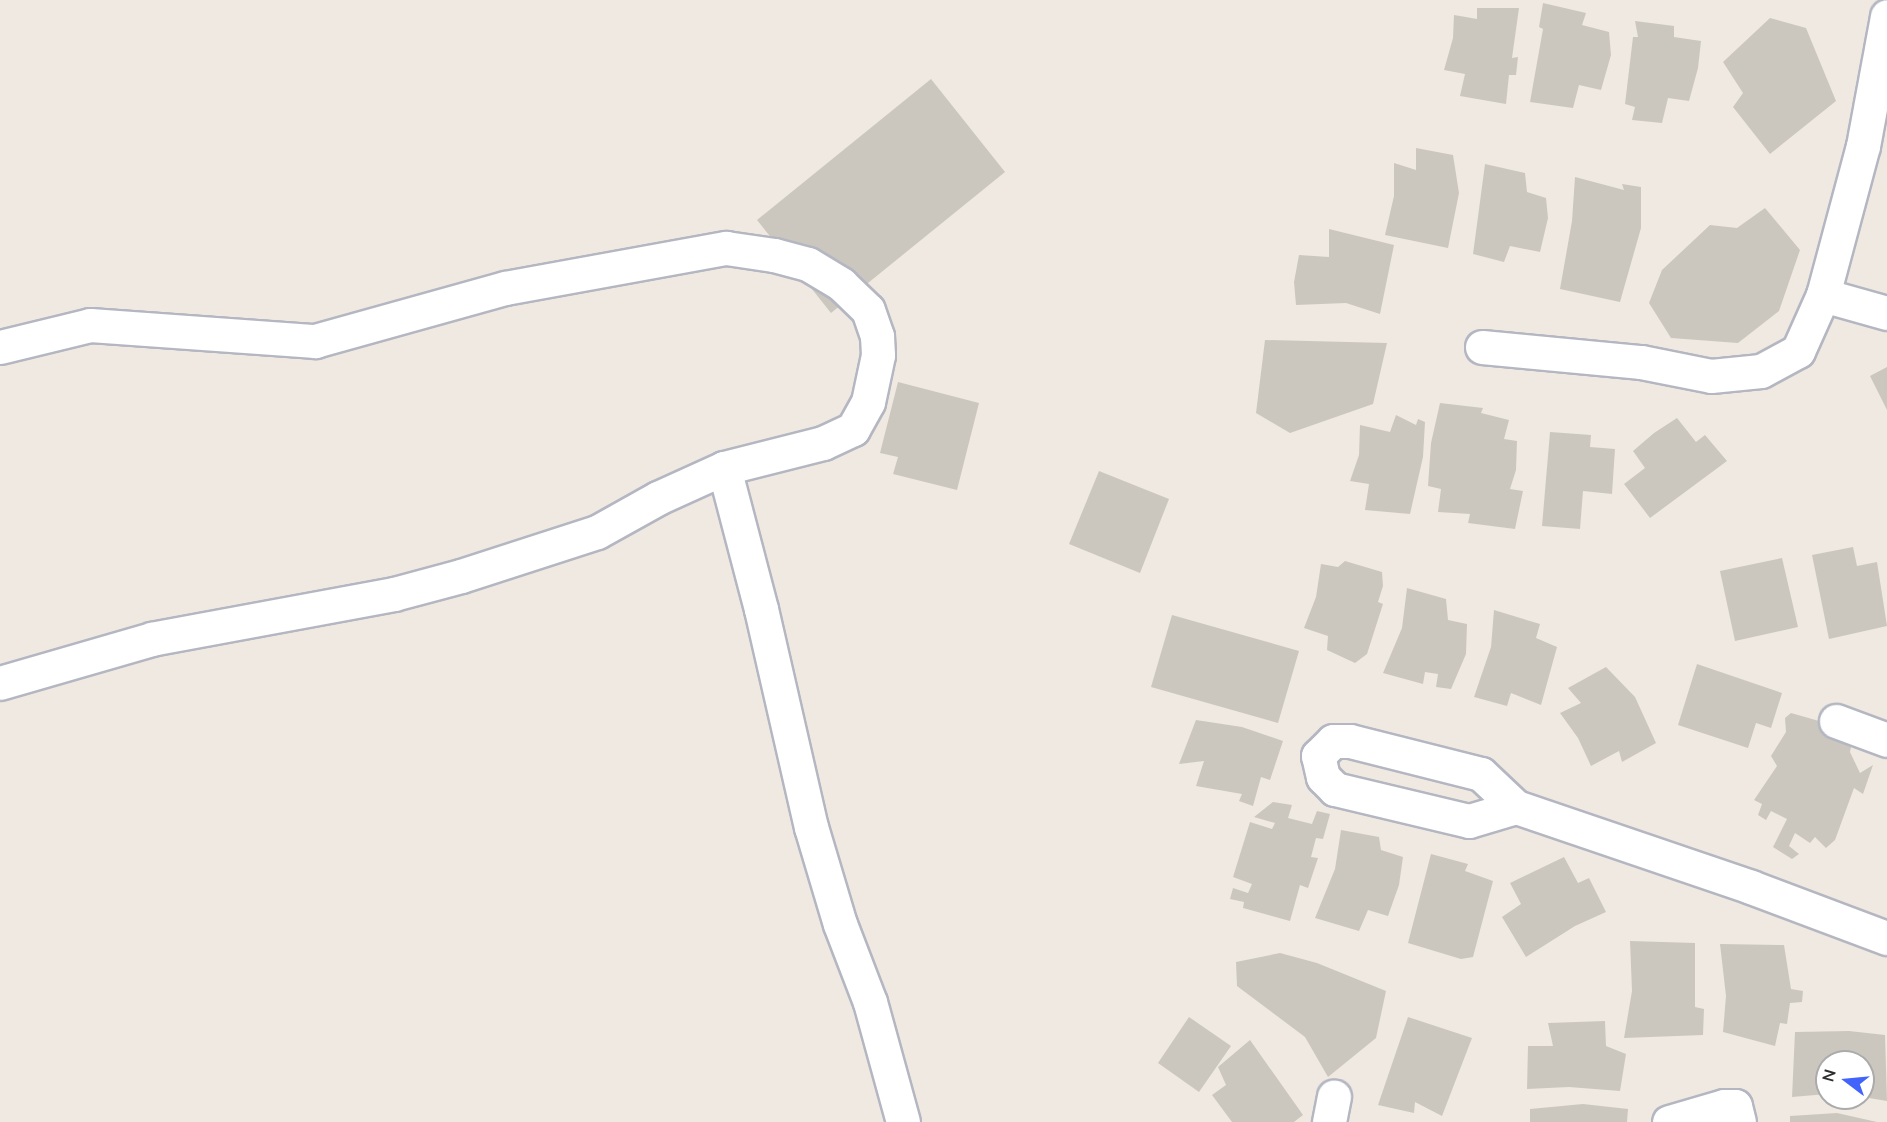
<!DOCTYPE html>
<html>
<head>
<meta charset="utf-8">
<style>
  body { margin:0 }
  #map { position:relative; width:1887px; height:1122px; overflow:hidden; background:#efe9e1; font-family:"Nunito Sans",sans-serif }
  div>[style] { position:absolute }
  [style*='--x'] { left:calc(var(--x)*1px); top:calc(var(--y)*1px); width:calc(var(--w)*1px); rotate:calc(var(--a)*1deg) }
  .building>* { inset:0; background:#cbc7bf }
  .roads { filter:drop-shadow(2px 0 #b4b7c1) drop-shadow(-2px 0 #b4b7c1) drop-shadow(0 2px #b4b7c1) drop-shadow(0 -2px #b4b7c1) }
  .street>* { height:33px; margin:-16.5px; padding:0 16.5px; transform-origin:16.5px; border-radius:16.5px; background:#fff }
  span { translate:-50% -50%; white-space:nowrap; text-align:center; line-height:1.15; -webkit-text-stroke:4.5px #fff; paint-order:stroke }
  .north { position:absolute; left:1815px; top:1050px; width:60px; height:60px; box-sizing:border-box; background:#fff; border:2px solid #ababab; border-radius:50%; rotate:286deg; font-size:16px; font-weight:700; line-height:24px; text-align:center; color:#2e2e2e }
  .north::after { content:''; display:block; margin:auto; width:21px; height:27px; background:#4264fb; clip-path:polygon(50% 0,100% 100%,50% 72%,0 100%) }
</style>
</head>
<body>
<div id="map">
  <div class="building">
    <i style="clip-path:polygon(1543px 3px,1586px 13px,1582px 25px,1609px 32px,1611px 55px,1601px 90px,1579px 85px,1573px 108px,1530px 102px,1543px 29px,1539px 27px)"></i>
    <i style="clip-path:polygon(1477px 8px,1519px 8px,1512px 58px,1518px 57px,1516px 75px,1509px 75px,1506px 104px,1460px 96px,1465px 74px,1444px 70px,1453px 38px,1454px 15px,1477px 19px)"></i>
    <i style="clip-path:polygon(1770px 18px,1806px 28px,1836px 101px,1770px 154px,1733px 107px,1743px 93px,1723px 62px)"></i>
    <i style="clip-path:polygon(1635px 21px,1674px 26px,1674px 37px,1701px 41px,1698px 68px,1689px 101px,1668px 98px,1662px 123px,1632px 120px,1635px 107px,1625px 104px,1633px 37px,1638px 37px)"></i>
    <i style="clip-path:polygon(931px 79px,1005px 172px,831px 313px,757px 220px)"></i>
    <i style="clip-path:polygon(1416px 148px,1453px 155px,1459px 193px,1448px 248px,1385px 235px,1394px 196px,1394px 163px,1416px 170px)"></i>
    <i style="clip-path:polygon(1485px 164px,1525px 173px,1527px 192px,1546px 198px,1548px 218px,1540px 252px,1510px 246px,1504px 262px,1473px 254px)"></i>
    <i style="clip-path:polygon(1575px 177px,1624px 190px,1622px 184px,1641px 187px,1641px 228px,1620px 302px,1560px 289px,1572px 221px)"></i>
    <i style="clip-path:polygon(1765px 208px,1800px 250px,1779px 311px,1738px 343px,1671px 338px,1649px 303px,1662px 270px,1710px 225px,1737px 228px)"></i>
    <i style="clip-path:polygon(1329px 229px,1394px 245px,1380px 314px,1346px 303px,1296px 305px,1294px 282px,1299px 255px,1329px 257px)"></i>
    <i style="clip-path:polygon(1265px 340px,1387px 343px,1373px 404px,1290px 433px,1256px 413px)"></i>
    <i style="clip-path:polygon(1887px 367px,1887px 410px,1870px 376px)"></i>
    <i style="clip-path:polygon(898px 382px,979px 403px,957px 490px,893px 474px,898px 457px,880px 453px)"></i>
    <i style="clip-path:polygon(1440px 403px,1483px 408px,1481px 413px,1509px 420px,1504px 439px,1517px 441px,1516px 470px,1510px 489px,1523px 491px,1515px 529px,1468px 523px,1470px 514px,1438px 512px,1441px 489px,1428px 486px,1431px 443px)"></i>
    <i style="clip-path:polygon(1396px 415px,1416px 425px,1418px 419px,1425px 422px,1423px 457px,1410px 514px,1365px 510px,1369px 484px,1350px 481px,1359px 455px,1360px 425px,1390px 432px)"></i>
    <i style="clip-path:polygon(1677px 418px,1696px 442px,1705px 435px,1727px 461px,1650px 518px,1624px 484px,1645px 468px,1633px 451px,1654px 433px)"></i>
    <i style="clip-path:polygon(1550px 432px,1591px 435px,1590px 447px,1615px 449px,1612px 494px,1583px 491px,1580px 529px,1542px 526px)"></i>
    <i style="clip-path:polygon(1099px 471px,1169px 499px,1140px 573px,1069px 544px)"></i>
    <i style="clip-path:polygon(1853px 547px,1857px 566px,1877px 562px,1887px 626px,1829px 639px,1812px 555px)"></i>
    <i style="clip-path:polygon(1782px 558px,1798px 627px,1735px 641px,1720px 571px)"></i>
    <i style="clip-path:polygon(1345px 561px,1382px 572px,1383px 586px,1378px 602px,1383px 604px,1367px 654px,1355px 663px,1327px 650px,1328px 636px,1304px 628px,1316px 597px,1321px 564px,1338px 567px)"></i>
    <i style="clip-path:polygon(1407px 588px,1446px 599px,1448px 620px,1467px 624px,1466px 654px,1451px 689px,1436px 687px,1438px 674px,1425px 672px,1423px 684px,1383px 673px,1402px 628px)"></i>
    <i style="clip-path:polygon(1494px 610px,1540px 624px,1536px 638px,1557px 647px,1541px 705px,1511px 693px,1507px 706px,1474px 697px,1491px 647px)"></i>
    <i style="clip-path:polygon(1172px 615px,1299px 651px,1278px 723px,1151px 687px)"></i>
    <i style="clip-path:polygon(1697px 664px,1782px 693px,1771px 728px,1756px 723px,1748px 748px,1678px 725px)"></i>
    <i style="clip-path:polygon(1606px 667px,1635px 697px,1656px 743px,1622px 762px,1619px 751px,1591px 766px,1578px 738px,1560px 713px,1581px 703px,1568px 688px)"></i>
    <i style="clip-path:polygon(1791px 713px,1854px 731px,1850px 752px,1860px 773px,1873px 765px,1863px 794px,1854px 788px,1835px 840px,1826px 848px,1815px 837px,1810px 843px,1795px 833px,1789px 846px,1799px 854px,1792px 859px,1773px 847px,1787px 819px,1771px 811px,1766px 820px,1758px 815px,1762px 804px,1754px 800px,1777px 766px,1771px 756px,1786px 732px,1785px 718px)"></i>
    <i style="clip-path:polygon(1196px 720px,1242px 727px,1283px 741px,1270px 780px,1261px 777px,1253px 806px,1239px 801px,1242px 794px,1196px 786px,1204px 761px,1179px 764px)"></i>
    <i style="clip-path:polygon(1273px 802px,1292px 805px,1288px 818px,1312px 824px,1317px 811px,1330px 814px,1323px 839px,1316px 838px,1311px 857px,1318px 858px,1308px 888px,1300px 885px,1290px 921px,1243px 908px,1244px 902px,1230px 899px,1233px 888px,1248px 893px,1252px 884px,1233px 877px,1250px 822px,1272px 829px,1275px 823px,1254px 817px)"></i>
    <i style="clip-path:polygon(1341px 830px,1379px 837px,1381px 850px,1403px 857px,1399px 885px,1388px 916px,1368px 910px,1359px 931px,1315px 918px,1335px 869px)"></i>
    <i style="clip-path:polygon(1431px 854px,1468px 864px,1465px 871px,1493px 881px,1473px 957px,1461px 959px,1408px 943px)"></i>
    <i style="clip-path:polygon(1564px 857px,1578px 883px,1589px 878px,1606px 912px,1575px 926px,1526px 957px,1502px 917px,1521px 904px,1510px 883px)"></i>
    <i style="clip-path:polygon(1630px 941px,1695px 943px,1695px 1007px,1704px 1009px,1703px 1035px,1624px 1038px,1632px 991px)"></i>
    <i style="clip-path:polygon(1720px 944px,1784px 945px,1791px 989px,1803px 991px,1802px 1002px,1790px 1003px,1787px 1024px,1780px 1023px,1775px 1046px,1723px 1032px,1726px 996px)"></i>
    <i style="clip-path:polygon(1280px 953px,1317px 963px,1386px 991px,1376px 1038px,1328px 1077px,1305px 1037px,1237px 986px,1236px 962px)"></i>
    <i style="clip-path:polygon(1189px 1017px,1231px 1046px,1199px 1092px,1158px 1063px)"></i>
    <i style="clip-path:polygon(1408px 1017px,1472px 1038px,1442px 1116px,1415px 1102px,1414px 1113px,1378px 1105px)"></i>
    <i style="clip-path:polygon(1605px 1021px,1606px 1046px,1626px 1054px,1620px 1091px,1569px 1087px,1527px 1089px,1528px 1046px,1553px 1046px,1548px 1023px)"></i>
    <i style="clip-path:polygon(1849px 1031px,1885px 1035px,1887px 1101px,1863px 1097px,1863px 1062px,1827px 1062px,1827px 1094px,1792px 1097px,1795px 1032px)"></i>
    <i style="clip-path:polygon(1250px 1040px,1303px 1115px,1294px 1122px,1232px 1122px,1212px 1095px,1226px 1085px,1218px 1067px)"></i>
    <i style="clip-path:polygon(1583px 1104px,1628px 1109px,1627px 1122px,1530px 1122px,1530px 1109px)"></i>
    <i style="clip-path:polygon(1837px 1113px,1877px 1122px,1790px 1122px,1790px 1116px)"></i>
  </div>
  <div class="roads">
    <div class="street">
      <i style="--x:1823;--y:295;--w:66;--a:15.7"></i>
      <i style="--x:0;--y:347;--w:93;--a:-13.7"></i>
      <i style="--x:90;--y:325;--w:226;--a:4.1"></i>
      <i style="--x:315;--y:341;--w:197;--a:-15.6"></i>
      <i style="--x:505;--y:288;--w:225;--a:-10.3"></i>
      <i style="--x:726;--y:248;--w:49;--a:8.3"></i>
      <i style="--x:774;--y:255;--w:35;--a:15"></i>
      <i style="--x:808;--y:264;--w:39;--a:31"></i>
      <i style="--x:841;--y:284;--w:37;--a:44"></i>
      <i style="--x:868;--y:310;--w:28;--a:71"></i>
      <i style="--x:877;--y:336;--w:19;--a:87"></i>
      <i style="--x:878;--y:355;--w:48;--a:102"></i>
      <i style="--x:868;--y:402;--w:31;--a:119"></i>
      <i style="--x:853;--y:429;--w:33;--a:155"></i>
      <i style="--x:823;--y:443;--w:102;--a:165.8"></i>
      <i style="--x:724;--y:468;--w:72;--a:155.6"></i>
      <i style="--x:658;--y:498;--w:70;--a:150.9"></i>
      <i style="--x:597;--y:532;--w:143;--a:162.1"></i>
      <i style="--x:461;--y:576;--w:69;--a:165"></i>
      <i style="--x:394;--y:594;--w:246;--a:169.5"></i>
      <i style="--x:152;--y:639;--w:158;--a:163.9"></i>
      <i style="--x:1482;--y:347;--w:160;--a:5.4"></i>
      <i style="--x:1641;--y:362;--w:71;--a:11.3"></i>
      <i style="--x:1711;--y:376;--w:50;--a:-5.7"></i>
      <i style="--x:1761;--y:371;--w:42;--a:-28.4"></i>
      <i style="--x:1798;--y:351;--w:61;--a:-65.9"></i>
      <i style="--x:1823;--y:295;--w:154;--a:-75"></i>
      <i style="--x:1863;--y:146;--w:132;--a:-79.5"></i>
      <i style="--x:724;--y:468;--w:146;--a:75.3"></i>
      <i style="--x:761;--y:609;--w:224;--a:77.1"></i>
      <i style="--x:811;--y:827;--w:101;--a:73.4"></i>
      <i style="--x:840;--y:924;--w:84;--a:69"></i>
      <i style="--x:870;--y:1002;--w:124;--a:74.6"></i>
      <i style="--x:1836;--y:721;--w:54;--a:20.4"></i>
      <i style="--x:1516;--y:807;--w:49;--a:163.4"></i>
      <i style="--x:1469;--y:821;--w:138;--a:-166.6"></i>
      <i style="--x:1335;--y:789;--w:17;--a:-135"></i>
      <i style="--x:1323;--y:777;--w:22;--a:-103"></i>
      <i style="--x:1318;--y:756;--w:21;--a:-45"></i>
      <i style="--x:1333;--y:741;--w:17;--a:0"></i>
      <i style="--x:1350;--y:741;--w:135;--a:14.1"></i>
      <i style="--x:1481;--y:774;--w:48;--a:43.3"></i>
      <i style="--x:1516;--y:807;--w:248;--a:18.8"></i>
      <i style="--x:1751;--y:887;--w:145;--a:20.6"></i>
      <i style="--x:1329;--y:1122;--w:26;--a:-79"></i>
      <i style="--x:1669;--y:1122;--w:57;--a:-16.2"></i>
      <i style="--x:1724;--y:1106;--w:11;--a:0"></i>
      <i style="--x:1735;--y:1106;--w:16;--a:76"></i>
    </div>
  </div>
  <div class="north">N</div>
</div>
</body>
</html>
